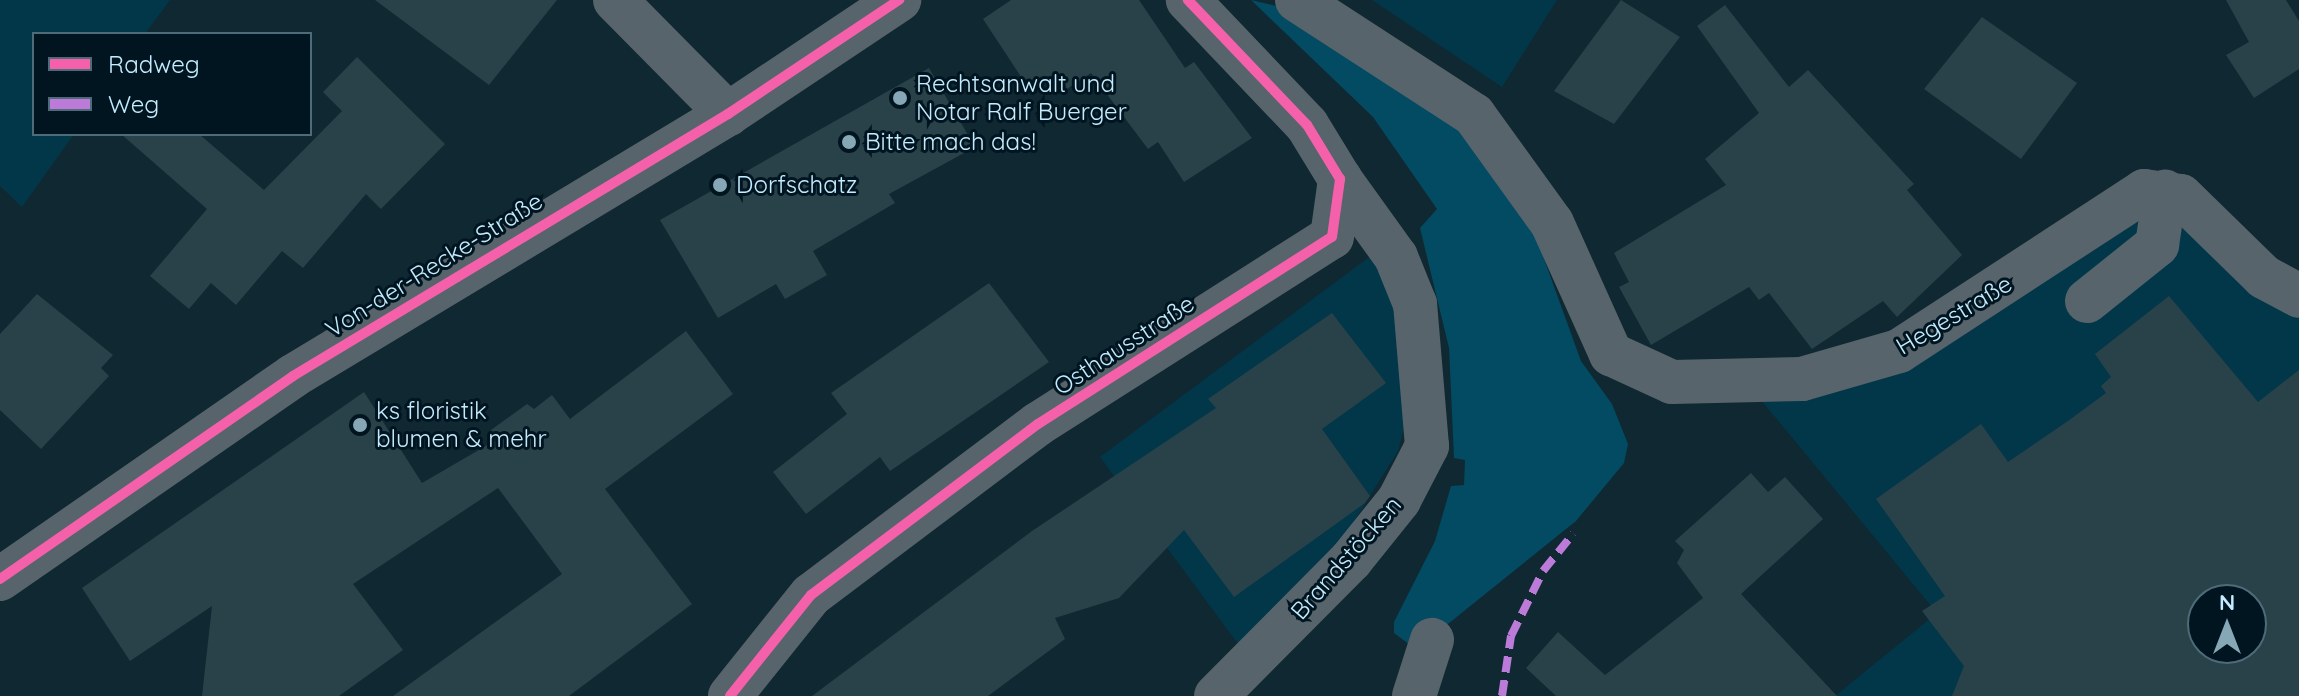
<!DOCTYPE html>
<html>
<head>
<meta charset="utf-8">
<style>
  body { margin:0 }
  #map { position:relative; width:2299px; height:696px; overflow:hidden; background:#0f2831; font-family:Quicksand,sans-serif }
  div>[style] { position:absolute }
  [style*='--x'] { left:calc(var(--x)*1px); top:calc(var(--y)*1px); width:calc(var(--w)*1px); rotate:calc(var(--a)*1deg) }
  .built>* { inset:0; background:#023749 }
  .green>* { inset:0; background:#024b63 }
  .building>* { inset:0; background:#294249 }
  .minor>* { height:44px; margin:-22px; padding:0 22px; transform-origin:22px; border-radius:22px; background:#57646b }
  .quiet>* { height:8px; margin-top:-4px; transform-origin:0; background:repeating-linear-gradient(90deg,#bd7bd9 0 16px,transparent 0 24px) }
  .cycleway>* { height:10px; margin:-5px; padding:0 5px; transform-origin:5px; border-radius:5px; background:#f560ab }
  .dots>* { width:22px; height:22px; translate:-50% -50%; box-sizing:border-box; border:4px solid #001520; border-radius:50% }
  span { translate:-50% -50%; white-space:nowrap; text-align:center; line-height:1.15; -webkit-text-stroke:6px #001520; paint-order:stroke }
  .poi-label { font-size:24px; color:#c4ebfe }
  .left { translate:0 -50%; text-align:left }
  .street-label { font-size:24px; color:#c4ebfe }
  .legend { position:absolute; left:32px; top:32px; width:280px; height:104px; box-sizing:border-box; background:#001520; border:2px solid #4e6b79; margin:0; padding:10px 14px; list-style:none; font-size:24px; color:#c4ebfe }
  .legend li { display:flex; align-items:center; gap:16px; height:40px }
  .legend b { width:40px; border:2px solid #4e6b79 }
  .north { position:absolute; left:2187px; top:584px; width:80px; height:80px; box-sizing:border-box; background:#001520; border:2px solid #4e6b79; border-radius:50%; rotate:0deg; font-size:22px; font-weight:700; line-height:32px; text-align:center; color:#c4ebfe }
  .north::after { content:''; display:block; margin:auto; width:28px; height:36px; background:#85a7b6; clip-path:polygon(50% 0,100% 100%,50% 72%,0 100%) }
</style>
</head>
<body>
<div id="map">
  <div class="built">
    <i style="clip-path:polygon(0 0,170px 0,145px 34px,34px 34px,34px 134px,74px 134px,22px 207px,0 186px)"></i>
    <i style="clip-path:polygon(1372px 0,1557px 0,1502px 87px)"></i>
    <i style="clip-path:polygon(evenodd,2159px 198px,2299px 316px,2299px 696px,1835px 696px,1937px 613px,1761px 400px,2159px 198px,2203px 600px,2251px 600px,2251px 648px,2203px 648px,2203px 600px)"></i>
    <i style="clip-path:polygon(1372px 255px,1395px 291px,1409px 407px,1398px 451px,1348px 531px,1241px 648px,1100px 457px)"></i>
  </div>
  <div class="green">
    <i style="clip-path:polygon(1251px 0,1281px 7px,1421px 94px,1519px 190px,1581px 361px,1612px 404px,1628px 444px,1624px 463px,1576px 521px,1433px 636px,1410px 645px,1394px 633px,1394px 622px,1435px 541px,1451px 486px,1464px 485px,1465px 460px,1454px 458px,1449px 348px,1420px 228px,1437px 209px,1373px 117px)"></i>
  </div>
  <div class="building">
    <i style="clip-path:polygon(375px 0,557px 0,489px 85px)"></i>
    <i style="clip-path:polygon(1011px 0,1139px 0,1185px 68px,1194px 62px,1252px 138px,1184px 182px,1158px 142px,1148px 149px,1091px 73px,1067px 89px,1058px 74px,1031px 92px,983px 19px)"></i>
    <i style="clip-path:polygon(1621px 0,1680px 37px,1614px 124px,1554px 91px)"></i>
    <i style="clip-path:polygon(2226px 0,2286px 0,2299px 21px,2299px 69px,2254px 98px,2226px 55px,2249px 42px)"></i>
    <i style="clip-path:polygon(1725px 5px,1789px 87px,1808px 70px,1914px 184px,1907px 190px,1962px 255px,1897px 317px,1883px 301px,1812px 349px,1769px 293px,1759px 300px,1749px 287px,1651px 345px,1619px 287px,1629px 282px,1614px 253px,1726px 185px,1705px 159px,1759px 113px,1697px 26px)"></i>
    <i style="clip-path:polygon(1982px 17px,2077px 83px,2021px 159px,1924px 89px)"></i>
    <i style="clip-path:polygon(357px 57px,445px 144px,381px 209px,366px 194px,303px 268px,282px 251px,236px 305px,211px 283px,189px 309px,150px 276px,207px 209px,121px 134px,199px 134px,264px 190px,342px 111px,323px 92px)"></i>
    <i style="clip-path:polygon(929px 68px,975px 147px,889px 194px,895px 203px,813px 251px,827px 275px,785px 299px,776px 284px,718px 318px,660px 220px)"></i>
    <i style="clip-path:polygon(989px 283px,1049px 362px,890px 471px,880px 457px,806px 514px,773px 472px,847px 414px,831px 393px)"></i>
    <i style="clip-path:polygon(37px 294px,113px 355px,101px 368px,109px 376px,41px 449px,0 410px,0 334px)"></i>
    <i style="clip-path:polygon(evenodd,2169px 296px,2258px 402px,2299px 370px,2299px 696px,1952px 696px,1964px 666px,1922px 611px,1945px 596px,1876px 499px,1981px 424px,2008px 462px,2068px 421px,2106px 393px,2101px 386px,2111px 377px,2095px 354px,2169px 296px,2203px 600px,2251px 600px,2251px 648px,2203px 648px,2203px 600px)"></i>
    <i style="clip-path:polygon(1332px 313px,1386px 383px,1322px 429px,1370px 496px,1365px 503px,1234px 597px,1184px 530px,1119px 598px,1055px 618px,1065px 639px,988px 696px,812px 696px,1032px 531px,1216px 408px,1208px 399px)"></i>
    <i style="clip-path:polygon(686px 331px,733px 394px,605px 489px,692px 604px,569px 696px,393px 696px,562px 574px,498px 488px,353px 584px,403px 650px,339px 696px,202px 696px,212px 606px,130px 661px,82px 588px,364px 392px,422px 483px,496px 440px,491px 430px,527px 404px,534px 409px,552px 395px,570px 419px)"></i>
    <i style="clip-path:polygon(1751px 473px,1768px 492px,1785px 477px,1823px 519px,1741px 594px,1837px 696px,1556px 696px,1526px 668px,1558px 632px,1605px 675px,1703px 598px,1677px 563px,1684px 550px,1675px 541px)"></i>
  </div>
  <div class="minor">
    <i style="--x:615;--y:0;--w:161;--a:45.3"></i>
    <i style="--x:1297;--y:0;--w:211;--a:33"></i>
    <i style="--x:1474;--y:115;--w:133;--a:54.2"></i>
    <i style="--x:1552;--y:223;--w:144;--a:65.8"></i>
    <i style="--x:1611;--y:354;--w:67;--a:24.7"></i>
    <i style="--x:1672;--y:382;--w:130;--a:-1.3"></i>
    <i style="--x:1802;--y:379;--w:101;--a:-16.1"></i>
    <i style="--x:1899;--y:351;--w:293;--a:-33.1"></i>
    <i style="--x:2144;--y:191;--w:37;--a:8"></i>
    <i style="--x:2181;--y:196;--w:116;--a:44.3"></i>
    <i style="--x:2264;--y:277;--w:40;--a:28"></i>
    <i style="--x:2087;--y:301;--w:90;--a:-38.7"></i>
    <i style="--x:2157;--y:245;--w:54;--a:-81.4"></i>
    <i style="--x:0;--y:579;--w:356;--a:-34.7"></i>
    <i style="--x:293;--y:376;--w:508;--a:-31.06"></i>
    <i style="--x:728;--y:114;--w:206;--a:-33.7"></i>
    <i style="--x:730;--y:696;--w:129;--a:-51.3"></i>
    <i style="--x:811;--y:595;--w:284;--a:-37"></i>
    <i style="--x:1038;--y:424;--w:348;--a:-32.5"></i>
    <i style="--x:1332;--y:237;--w:59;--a:-82.1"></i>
    <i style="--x:1340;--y:179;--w:63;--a:-121.4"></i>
    <i style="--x:1307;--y:125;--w:173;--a:-133.6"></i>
    <i style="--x:1216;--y:696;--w:192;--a:-45.2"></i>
    <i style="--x:1351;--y:560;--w:77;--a:-51.3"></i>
    <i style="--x:1399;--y:500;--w:61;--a:-62.6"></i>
    <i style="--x:1427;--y:446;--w:143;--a:-94.8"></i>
    <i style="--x:1415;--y:304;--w:51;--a:-112"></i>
    <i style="--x:1396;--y:257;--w:96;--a:-125.7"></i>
    <i style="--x:1414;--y:696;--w:59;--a:-72.2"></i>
  </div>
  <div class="quiet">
    <i style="--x:1502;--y:696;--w:61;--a:-81.5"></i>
    <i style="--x:1511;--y:636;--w:72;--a:-63.8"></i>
    <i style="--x:1543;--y:571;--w:48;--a:-51"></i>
  </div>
  <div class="cycleway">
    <i style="--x:0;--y:579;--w:356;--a:-34.7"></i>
    <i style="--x:293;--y:376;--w:508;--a:-31.06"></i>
    <i style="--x:728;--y:114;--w:206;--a:-33.7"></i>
    <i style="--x:730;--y:696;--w:129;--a:-51.3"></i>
    <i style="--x:811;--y:595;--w:284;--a:-37"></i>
    <i style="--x:1038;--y:424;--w:348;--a:-32.5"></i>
    <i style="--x:1332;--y:237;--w:59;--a:-82.1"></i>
    <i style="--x:1340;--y:179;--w:63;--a:-121.4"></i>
    <i style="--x:1307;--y:125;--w:173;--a:-133.6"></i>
  </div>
  <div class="dots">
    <i style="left:900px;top:98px;background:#85a7b6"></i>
    <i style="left:849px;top:142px;background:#85a7b6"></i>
    <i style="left:720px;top:185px;background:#85a7b6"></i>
    <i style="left:360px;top:425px;background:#85a7b6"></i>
  </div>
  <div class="poi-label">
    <span class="left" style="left:916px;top:98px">Rechtsanwalt und<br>Notar Ralf Buerger</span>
    <span class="left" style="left:865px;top:142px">Bitte mach das!</span>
    <span class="left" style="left:736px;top:185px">Dorfschatz</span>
    <span class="left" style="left:376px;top:425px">ks floristik<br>blumen &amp; mehr</span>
  </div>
  <div class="street-label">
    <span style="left:434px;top:265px;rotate:-32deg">Von-der-Recke-Straße</span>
    <span style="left:1954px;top:315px;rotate:-31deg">Hegestraße</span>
    <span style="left:1124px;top:345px;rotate:-33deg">Osthausstraße</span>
    <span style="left:1346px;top:558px;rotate:-49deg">Brandstöcken</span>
  </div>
  <ul class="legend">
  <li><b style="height:10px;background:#f560ab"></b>Radweg</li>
  <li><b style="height:10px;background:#bd7bd9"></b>Weg</li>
  </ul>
  <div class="north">N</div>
</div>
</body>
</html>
